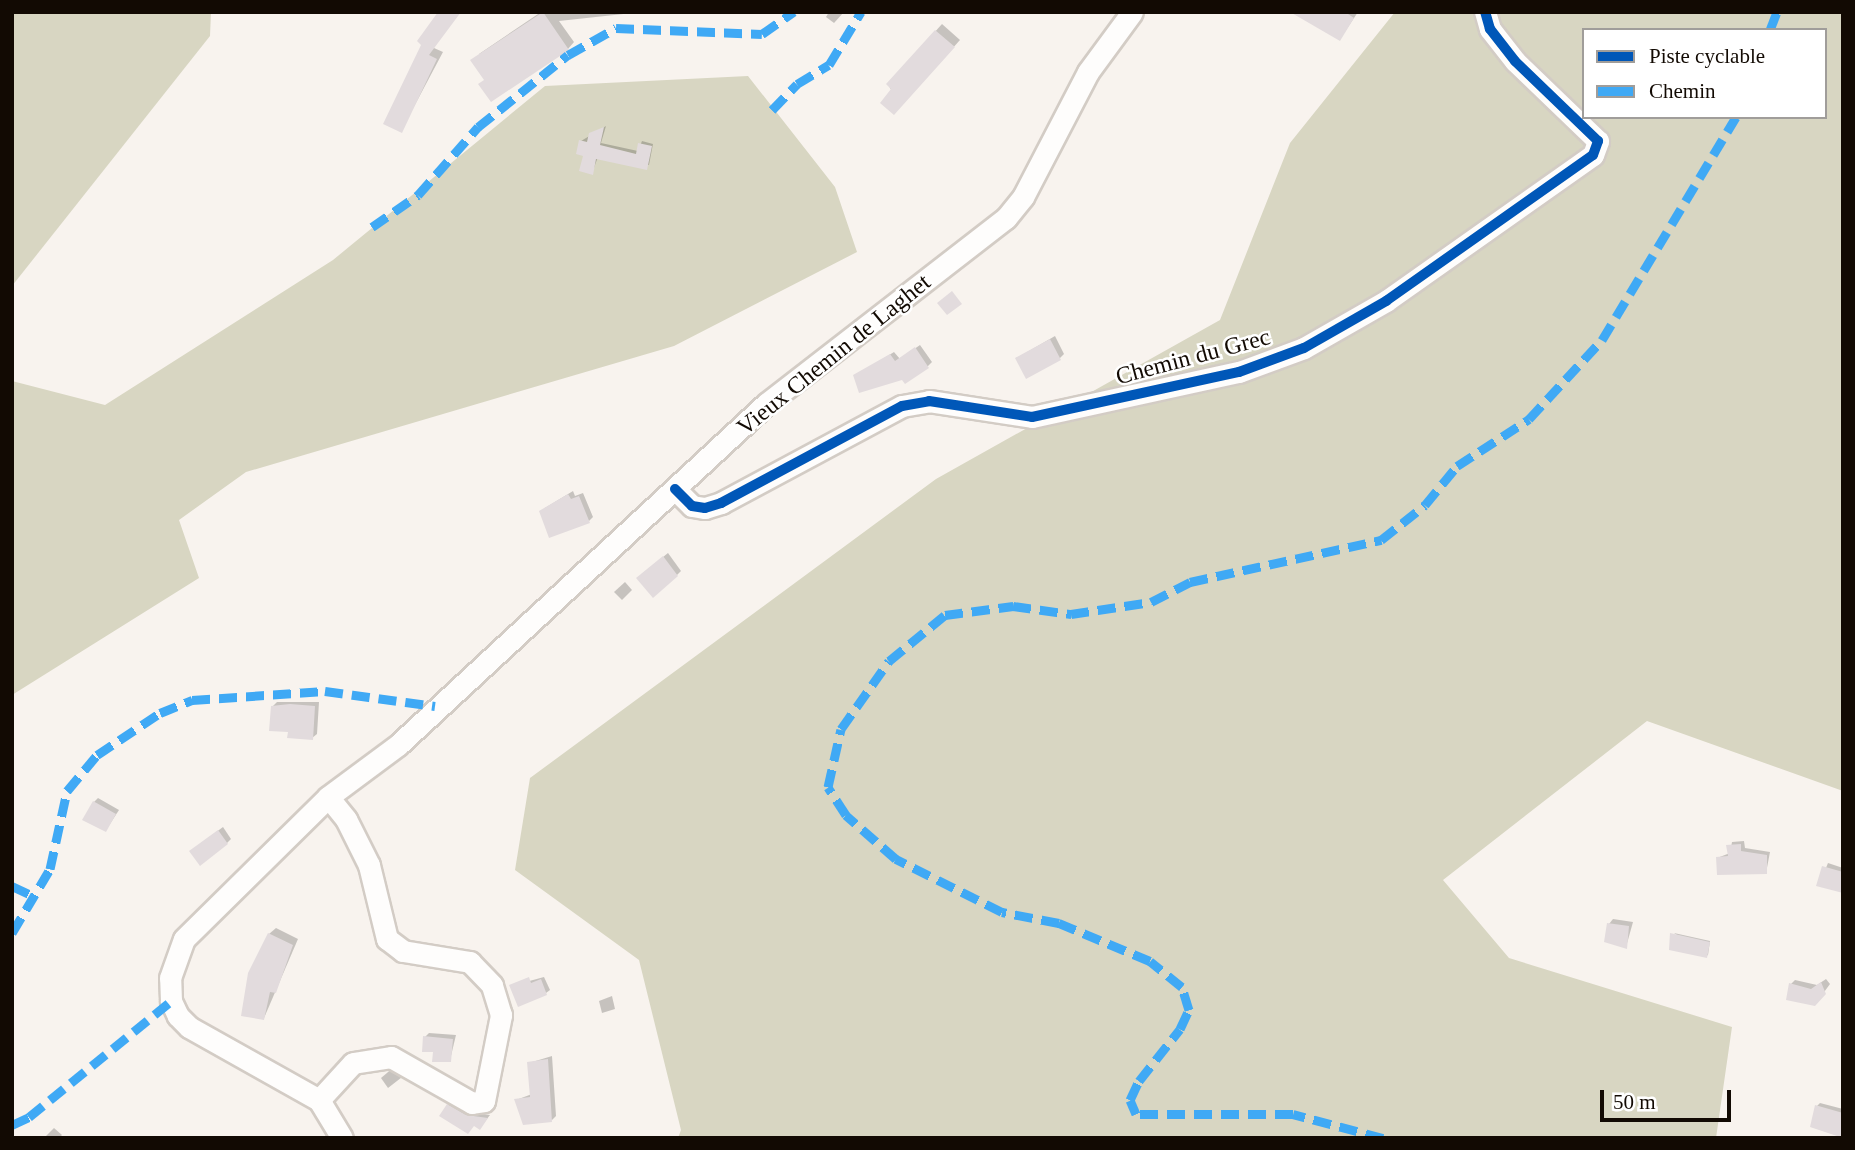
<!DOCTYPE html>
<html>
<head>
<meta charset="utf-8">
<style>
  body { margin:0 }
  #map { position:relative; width:1855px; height:1150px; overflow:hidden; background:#f8f3ee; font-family:Georgia,serif }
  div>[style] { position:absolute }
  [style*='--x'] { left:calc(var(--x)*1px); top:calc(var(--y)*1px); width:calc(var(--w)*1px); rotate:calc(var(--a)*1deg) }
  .forest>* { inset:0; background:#d8d6c2 }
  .shadow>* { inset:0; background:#0003 }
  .building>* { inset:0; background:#e2dbdd }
  .roads { filter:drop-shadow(2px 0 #d3ccc5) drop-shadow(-2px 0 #d3ccc5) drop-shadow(0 2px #d3ccc5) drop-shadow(0 -2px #d3ccc5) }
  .minor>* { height:21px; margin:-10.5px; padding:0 10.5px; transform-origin:10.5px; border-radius:10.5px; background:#fefdfc }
  .quiet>* { height:9px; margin-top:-4.5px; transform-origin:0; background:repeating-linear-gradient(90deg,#3fa9f5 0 18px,transparent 0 27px) }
  .cycleway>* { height:10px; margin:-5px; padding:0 5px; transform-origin:5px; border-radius:5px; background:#0057b8 }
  span { translate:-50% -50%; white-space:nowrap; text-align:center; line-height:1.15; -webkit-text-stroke:5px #fff; paint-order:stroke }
  .street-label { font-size:24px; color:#120a03 }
  .frame { position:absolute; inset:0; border:14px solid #120a03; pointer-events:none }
  .legend { position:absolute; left:1582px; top:28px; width:245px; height:91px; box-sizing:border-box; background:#fff; border:2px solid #a09d9a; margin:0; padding:9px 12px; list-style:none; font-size:21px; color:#120a03 }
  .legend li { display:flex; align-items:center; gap:14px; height:35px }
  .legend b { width:35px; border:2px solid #a09d9a }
  .scale { position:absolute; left:1600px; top:1090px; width:131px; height:32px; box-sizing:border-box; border:4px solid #120a03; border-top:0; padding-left:9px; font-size:21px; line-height:24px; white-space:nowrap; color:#120a03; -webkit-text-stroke:5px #fff; paint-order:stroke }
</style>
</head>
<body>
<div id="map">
  <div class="forest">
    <i style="clip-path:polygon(12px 12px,211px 12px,210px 36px,12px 286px)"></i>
    <i style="clip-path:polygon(evenodd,1395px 12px,1843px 12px,1843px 791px,1647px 721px,1443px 880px,1509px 958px,1732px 1027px,1716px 1138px,678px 1138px,681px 1130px,639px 960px,515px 870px,530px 778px,936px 479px,1220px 320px,1290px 143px,1395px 12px,1584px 30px,1825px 30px,1825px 117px,1584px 117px,1584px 30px)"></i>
    <i style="clip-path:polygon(748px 76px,835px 187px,857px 252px,674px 346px,246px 472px,179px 520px,199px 578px,12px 695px,12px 381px,105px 405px,333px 260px,545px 86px)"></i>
  </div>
  <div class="shadow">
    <i style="clip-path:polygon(440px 12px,434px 48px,443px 52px,401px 131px)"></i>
    <i style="clip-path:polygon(541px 12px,642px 12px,559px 21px,574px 42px,568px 49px,486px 79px,479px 54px)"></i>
    <i style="clip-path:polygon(829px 12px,844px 12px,834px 23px,826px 17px)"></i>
    <i style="clip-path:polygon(1294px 12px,1358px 12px,1340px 39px)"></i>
    <i style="clip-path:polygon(942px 24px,960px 40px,900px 107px,888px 84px)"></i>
    <i style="clip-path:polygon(606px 126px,601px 143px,638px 151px,642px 141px,653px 144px,649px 165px,598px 157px,592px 173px,581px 141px)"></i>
    <i style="clip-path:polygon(1055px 336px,1064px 354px,1060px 358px,1017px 358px)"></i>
    <i style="clip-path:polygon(920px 345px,932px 362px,928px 366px,903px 378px,855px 376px,894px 352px,900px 359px)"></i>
    <i style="clip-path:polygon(573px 491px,575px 496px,583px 493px,593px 517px,589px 521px,545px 508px)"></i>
    <i style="clip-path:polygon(668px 553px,681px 571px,677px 575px,642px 574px)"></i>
    <i style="clip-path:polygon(625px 582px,632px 590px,622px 600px,614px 592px)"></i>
    <i style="clip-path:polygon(277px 702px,319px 702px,317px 734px,312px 738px,272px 707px)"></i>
    <i style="clip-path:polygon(98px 798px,119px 810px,106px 830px,94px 802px)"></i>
    <i style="clip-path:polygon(223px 827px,231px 839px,227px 843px,196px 847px)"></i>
    <i style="clip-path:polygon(1744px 841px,1745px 848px,1770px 852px,1766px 873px,1717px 858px,1730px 853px,1732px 842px)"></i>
    <i style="clip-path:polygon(1828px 863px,1843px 868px,1843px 891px,1819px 885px)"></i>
    <i style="clip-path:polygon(1613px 919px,1633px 922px,1626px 947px,1609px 924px)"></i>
    <i style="clip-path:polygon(276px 928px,298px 939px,264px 1018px,269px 934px)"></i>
    <i style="clip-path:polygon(1674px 933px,1710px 941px,1708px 955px,1706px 956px)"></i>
    <i style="clip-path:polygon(544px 977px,550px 990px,546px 993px,511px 986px)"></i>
    <i style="clip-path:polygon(1826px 979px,1830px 984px,1819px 999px,1791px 984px,1795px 980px,1817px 985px)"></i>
    <i style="clip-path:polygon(612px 996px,615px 1009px,602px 1013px,599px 1001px)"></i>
    <i style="clip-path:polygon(429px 1033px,456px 1035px,450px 1060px,435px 1050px,425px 1037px)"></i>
    <i style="clip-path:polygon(552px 1056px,556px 1116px,552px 1120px,516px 1100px,532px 1094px,529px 1063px)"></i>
    <i style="clip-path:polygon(394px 1067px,406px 1074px,388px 1088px,381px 1078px)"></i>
    <i style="clip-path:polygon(452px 1102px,470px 1112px,490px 1115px,480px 1128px,448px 1105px)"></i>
    <i style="clip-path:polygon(1820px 1103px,1843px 1109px,1843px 1136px,1817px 1106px)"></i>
    <i style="clip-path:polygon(54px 1128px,62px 1135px,59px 1138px,44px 1138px)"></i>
  </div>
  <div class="building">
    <i style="clip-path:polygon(438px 12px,461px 12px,429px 55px,437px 59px,402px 133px,383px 124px,421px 45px,417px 41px)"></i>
    <i style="clip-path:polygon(543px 12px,569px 50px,491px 102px,478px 84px,484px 80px,470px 60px)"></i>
    <i style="clip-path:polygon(1290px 12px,1345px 12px,1354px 18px,1340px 41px)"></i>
    <i style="clip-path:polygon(935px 30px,955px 47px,894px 115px,880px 103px,891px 89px,886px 84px)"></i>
    <i style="clip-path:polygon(604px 127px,600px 145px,636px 154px,638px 143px,652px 146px,647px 170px,596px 159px,593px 175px,579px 171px,583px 156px,576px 154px,579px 140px,587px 142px,589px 133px)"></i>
    <i style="clip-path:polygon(952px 291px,962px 304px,947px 315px,937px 303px)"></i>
    <i style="clip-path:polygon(1050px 339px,1061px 360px,1026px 379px,1015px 358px)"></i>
    <i style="clip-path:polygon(915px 347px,929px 368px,905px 384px,902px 380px,859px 393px,853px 375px,890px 354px,895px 361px)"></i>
    <i style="clip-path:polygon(568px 494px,571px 499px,579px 496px,590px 523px,549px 538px,539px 511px)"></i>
    <i style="clip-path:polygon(663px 556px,678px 576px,653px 598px,636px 578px)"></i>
    <i style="clip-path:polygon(290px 704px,315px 706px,313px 740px,287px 738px,288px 732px,269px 731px,271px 706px)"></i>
    <i style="clip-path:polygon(93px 801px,116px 814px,106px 832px,82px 820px)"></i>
    <i style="clip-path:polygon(218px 830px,228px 844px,200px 866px,189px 851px)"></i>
    <i style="clip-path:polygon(1741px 844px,1741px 851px,1767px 855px,1767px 874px,1717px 875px,1716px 857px,1728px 856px,1726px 845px)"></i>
    <i style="clip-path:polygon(1822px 866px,1843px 872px,1843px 893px,1816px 886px)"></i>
    <i style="clip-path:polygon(1607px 923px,1629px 926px,1627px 949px,1604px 942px)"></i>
    <i style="clip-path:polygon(268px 933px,293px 945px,276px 993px,270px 992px,264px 1020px,241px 1016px,248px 973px)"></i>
    <i style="clip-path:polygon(1670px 933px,1710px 942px,1707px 958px,1669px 950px)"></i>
    <i style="clip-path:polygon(529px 977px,531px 983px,541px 979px,547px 995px,518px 1007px,509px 985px)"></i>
    <i style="clip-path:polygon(1821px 982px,1826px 994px,1815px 1006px,1786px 1000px,1789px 983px,1811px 989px)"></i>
    <i style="clip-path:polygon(423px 1036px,453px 1039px,451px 1062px,432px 1062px,433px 1052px,422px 1052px)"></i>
    <i style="clip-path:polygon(548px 1059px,552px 1122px,523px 1125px,514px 1099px,530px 1097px,527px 1062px)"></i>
    <i style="clip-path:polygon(447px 1104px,466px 1115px,488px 1118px,480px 1130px,474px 1126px,468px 1134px,439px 1116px)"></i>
    <i style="clip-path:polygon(1815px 1105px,1843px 1113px,1843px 1138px,1810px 1127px)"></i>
  </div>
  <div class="roads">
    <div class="minor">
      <i style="--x:675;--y:489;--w:24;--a:45"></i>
      <i style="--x:692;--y:506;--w:13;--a:9"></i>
      <i style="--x:705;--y:508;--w:17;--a:-17"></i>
      <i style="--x:721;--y:503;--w:205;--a:-28.2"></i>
      <i style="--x:902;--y:406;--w:27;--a:-10"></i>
      <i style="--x:929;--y:401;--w:104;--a:8.8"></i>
      <i style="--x:1032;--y:417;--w:212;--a:-12.3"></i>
      <i style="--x:1239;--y:372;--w:69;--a:-20.3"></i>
      <i style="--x:1304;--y:348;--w:95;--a:-29.8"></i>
      <i style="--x:1386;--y:301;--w:253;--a:-35.2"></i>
      <i style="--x:1593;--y:155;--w:15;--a:-70"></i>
      <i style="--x:1598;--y:141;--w:115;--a:-136.1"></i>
      <i style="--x:1515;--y:61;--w:41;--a:-128"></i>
      <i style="--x:1490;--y:29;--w:18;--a:-106"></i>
      <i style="--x:319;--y:1100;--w:149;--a:-150.7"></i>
      <i style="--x:189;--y:1027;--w:16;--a:-135"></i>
      <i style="--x:178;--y:1016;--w:17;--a:-115"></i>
      <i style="--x:171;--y:1001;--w:23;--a:-92"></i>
      <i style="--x:170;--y:978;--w:41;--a:-70.3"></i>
      <i style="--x:184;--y:939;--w:202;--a:-44.6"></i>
      <i style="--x:328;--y:797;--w:87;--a:-36.6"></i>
      <i style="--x:398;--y:745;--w:502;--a:-42.82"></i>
      <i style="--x:766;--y:404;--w:304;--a:-37.8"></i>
      <i style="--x:1006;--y:218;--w:27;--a:-51"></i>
      <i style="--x:1023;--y:197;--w:141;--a:-62.5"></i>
      <i style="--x:1088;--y:72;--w:74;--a:-53.7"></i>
      <i style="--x:319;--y:1100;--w:50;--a:-47.4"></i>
      <i style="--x:353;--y:1063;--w:38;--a:-9"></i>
      <i style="--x:391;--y:1057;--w:93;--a:29.6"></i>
      <i style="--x:472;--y:1103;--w:12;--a:-9"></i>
      <i style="--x:484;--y:1101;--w:88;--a:-78.8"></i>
      <i style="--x:501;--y:1015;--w:31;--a:-107"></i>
      <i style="--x:492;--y:985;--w:32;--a:-134"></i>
      <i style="--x:470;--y:962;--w:68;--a:-170.7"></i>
      <i style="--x:403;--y:951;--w:20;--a:-143"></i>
      <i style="--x:387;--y:939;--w:76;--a:-103.7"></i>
      <i style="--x:369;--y:865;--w:51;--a:-116.6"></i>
      <i style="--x:346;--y:819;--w:28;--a:-129"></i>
      <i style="--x:319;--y:1100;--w:44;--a:58.8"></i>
    </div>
  </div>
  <div class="quiet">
    <i style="--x:1770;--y:30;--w:19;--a:-69"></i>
    <i style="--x:772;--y:110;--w:36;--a:-46"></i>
    <i style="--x:797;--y:84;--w:37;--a:-31"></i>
    <i style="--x:829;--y:65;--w:62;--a:-58.9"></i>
    <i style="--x:372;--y:227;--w:56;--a:-34.8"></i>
    <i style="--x:418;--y:195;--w:91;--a:-48.6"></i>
    <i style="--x:478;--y:127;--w:115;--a:-38.7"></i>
    <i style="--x:568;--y:55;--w:55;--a:-29.4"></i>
    <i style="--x:616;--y:28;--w:146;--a:2.4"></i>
    <i style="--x:762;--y:34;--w:39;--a:-35"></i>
    <i style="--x:12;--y:886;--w:26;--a:25"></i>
    <i style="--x:12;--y:933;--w:74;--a:-59.3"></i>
    <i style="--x:50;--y:869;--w:80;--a:-77.7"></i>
    <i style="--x:67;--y:791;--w:47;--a:-50.2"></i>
    <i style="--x:97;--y:755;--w:76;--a:-33.7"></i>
    <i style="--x:160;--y:713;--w:35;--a:-22"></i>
    <i style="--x:192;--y:700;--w:133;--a:-3.9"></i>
    <i style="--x:325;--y:691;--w:111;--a:7.8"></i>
    <i style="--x:12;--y:1125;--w:19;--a:-25"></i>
    <i style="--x:29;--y:1117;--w:183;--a:-39.2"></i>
    <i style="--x:1383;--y:1138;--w:93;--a:-165.1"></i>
    <i style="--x:1293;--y:1114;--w:157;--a:180"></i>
    <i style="--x:1136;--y:1114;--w:15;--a:-113"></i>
    <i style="--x:1130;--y:1100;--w:21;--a:-65"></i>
    <i style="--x:1139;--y:1081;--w:66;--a:-51.7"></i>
    <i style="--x:1180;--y:1029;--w:21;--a:-65"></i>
    <i style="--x:1189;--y:1010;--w:24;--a:-107"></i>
    <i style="--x:1182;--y:987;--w:41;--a:-140.9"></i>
    <i style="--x:1150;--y:961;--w:99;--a:-157.3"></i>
    <i style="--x:1059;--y:923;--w:58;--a:-169.1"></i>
    <i style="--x:1002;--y:912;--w:119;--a:-153.4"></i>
    <i style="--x:896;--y:859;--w:67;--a:-138.7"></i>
    <i style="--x:846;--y:815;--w:33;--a:-123"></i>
    <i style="--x:828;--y:787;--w:59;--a:-77.4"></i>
    <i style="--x:841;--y:729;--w:83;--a:-54.8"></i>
    <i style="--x:889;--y:661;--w:72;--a:-39.4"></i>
    <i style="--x:945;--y:615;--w:69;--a:-7.5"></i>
    <i style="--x:1013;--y:606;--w:59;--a:7.9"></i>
    <i style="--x:1071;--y:614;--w:81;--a:-8.5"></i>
    <i style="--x:1151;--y:602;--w:44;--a:-27.1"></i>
    <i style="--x:1190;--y:582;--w:196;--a:-12.4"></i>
    <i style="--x:1381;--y:540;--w:56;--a:-38.5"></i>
    <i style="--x:1425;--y:505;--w:50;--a:-50.6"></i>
    <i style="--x:1457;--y:466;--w:86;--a:-33.1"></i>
    <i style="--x:1529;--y:419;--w:108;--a:-47.3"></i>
    <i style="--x:1602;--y:340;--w:260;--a:-59"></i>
  </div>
  <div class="cycleway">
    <i style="--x:675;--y:489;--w:24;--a:45"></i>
    <i style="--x:692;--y:506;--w:13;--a:9"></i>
    <i style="--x:705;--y:508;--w:17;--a:-17"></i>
    <i style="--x:721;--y:503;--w:205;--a:-28.2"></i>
    <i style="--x:902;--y:406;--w:27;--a:-10"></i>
    <i style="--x:929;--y:401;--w:104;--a:8.8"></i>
    <i style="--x:1032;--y:417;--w:212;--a:-12.3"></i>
    <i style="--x:1239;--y:372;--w:69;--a:-20.3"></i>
    <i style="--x:1304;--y:348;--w:95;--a:-29.8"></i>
    <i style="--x:1386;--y:301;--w:253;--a:-35.2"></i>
    <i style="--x:1593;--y:155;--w:15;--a:-70"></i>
    <i style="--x:1598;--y:141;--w:115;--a:-136.1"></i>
    <i style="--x:1515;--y:61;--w:41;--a:-128"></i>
    <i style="--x:1490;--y:29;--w:18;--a:-106"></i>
  </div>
  <div class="street-label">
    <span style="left:834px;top:355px;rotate:-39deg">Vieux Chemin de Laghet</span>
    <span style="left:1193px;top:357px;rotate:-15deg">Chemin du Grec</span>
  </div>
  <div class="frame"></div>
  <ul class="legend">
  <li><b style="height:9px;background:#0057b8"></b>Piste cyclable</li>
  <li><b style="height:9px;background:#3fa9f5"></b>Chemin</li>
  </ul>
  <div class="scale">50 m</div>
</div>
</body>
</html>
